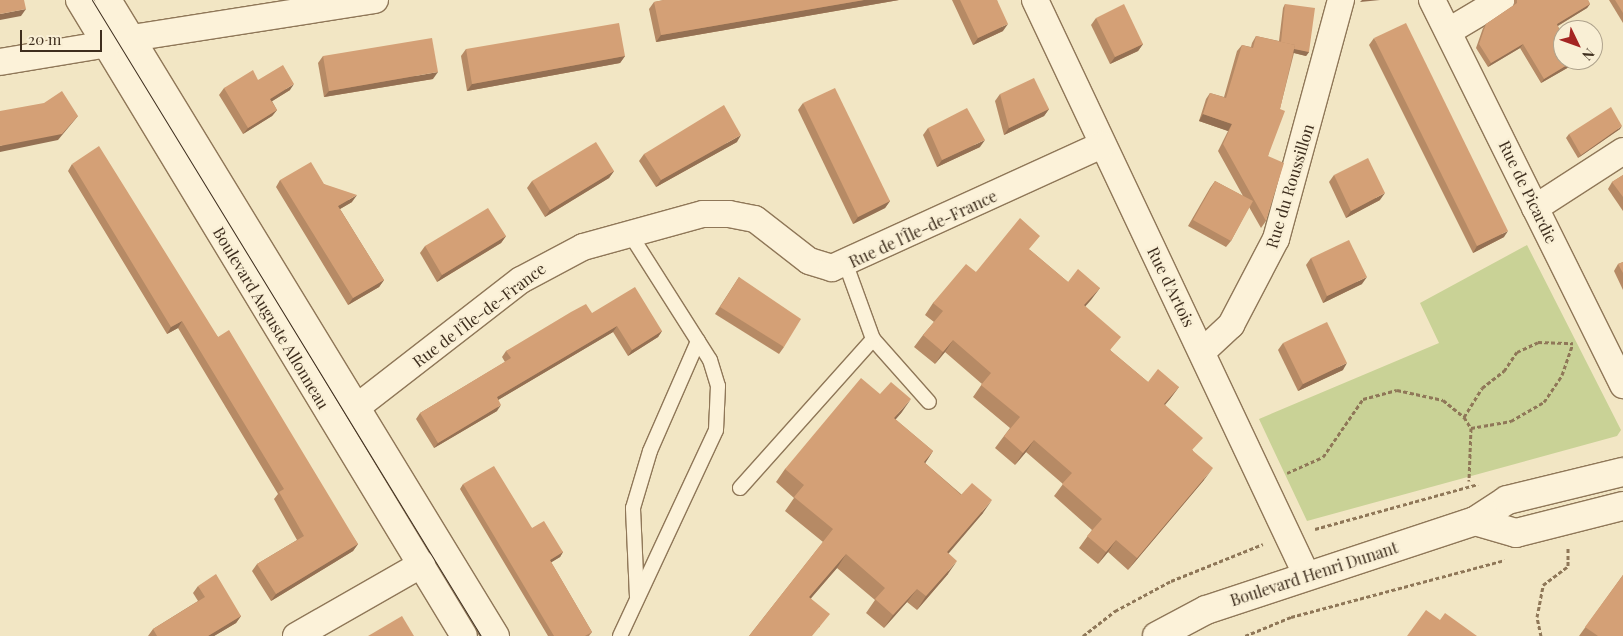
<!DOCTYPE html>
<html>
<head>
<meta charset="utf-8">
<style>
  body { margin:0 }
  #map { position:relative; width:1623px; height:636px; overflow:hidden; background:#f2e6c4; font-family:"Playfair Display",serif }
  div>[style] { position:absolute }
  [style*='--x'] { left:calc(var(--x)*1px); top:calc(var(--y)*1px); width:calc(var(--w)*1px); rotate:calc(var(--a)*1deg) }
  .green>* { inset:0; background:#c9d296 }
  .path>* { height:3px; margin-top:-1.5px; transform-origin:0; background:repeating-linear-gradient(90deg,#8f7758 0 4px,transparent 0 6.5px) }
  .roads { filter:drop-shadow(1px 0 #8f7758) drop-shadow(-1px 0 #8f7758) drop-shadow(0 1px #8f7758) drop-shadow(0 -1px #8f7758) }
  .service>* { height:14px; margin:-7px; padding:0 7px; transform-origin:7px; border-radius:7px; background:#fcf2d9 }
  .minor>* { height:26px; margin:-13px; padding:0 13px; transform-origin:13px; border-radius:13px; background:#fcf2d9 }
  .tertiary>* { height:28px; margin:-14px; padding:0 14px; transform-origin:14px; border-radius:14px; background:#fcf2d9 }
  .tram>* { height:1px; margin:-0.5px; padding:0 0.5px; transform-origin:0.5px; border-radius:0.5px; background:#3e2e1e }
  .wall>* { inset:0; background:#b68a65 }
  .shaded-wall>* { inset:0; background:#947053 }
  .building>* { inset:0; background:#d4a076 }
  span { translate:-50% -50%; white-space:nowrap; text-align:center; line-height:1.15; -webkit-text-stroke:4px #f9efd5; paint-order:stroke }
  .street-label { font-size:16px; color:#3e2e1e }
  .north { position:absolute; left:1553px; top:20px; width:50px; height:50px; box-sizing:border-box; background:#f9efd5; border:1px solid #aea28c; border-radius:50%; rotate:132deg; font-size:14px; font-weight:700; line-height:20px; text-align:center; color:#3e2e1e }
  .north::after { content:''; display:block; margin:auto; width:18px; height:22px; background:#a42522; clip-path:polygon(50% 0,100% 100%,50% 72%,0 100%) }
  .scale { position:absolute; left:20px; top:30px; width:82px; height:22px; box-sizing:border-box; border:2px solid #3e2e1e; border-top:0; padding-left:6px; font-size:15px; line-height:18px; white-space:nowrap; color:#3e2e1e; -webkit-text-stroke:4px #f9efd5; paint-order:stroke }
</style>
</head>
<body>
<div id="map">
  <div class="green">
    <i style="clip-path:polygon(1527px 245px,1621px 430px,1617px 436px,1307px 521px,1259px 419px,1439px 343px,1420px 303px)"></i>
  </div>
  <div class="path">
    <i style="--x:1464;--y:417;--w:34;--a:-58"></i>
    <i style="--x:1482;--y:388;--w:28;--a:-38"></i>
    <i style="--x:1504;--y:371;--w:23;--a:-56"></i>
    <i style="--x:1517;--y:352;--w:23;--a:-25"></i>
    <i style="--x:1538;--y:342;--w:35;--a:2"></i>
    <i style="--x:1471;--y:428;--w:41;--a:-9.9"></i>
    <i style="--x:1511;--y:421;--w:38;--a:-30"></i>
    <i style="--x:1544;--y:402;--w:32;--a:-56"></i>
    <i style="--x:1562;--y:375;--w:31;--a:-71"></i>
    <i style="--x:1287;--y:473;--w:39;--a:-24"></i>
    <i style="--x:1323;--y:457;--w:70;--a:-55.4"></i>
    <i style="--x:1363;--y:399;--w:35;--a:-15"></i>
    <i style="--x:1397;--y:390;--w:47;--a:12.3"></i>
    <i style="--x:1443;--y:400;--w:27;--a:39"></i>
    <i style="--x:1464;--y:417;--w:13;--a:58"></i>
    <i style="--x:1471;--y:428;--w:53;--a:92.2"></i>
    <i style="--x:1315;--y:529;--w:169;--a:-15.4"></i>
    <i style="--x:1083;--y:636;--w:41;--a:-38"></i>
    <i style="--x:1115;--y:611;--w:64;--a:-28.2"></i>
    <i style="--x:1171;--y:581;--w:99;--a:-21.9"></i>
    <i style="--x:1245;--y:636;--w:50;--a:-22.4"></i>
    <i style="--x:1291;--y:617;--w:221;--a:-14.9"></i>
    <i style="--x:1541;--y:636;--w:19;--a:-102"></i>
    <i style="--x:1537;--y:617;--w:33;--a:-79"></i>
    <i style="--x:1543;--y:585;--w:31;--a:-37"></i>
    <i style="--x:1568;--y:566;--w:18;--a:-90"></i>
  </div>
  <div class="roads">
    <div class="service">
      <i style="--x:873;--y:339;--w:84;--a:48.4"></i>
      <i style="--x:740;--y:488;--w:200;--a:-48.2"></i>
      <i style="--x:873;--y:339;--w:79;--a:-110"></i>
      <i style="--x:637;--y:597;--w:89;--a:-92.6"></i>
      <i style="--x:633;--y:508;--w:59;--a:-73.4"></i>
      <i style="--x:650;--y:451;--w:120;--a:-66.4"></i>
      <i style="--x:620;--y:636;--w:227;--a:-65"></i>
      <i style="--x:716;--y:430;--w:44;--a:-87.4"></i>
      <i style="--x:718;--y:386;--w:27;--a:-107"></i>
      <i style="--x:710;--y:360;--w:149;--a:-122.4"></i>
    </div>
    <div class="minor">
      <i style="--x:79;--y:0;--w:743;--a:58.81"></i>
      <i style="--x:108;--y:0;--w:745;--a:58.61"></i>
      <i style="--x:1035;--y:0;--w:635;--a:64.73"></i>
      <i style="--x:1432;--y:0;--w:430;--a:63.6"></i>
      <i style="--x:1449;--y:31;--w:61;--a:-30.8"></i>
      <i style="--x:132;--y:38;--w:246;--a:-8.9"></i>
      <i style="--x:0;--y:62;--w:109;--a:-9.5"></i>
      <i style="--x:1535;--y:208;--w:105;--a:-32.9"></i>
      <i style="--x:1202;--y:352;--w:40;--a:-43"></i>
      <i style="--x:1231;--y:325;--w:97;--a:-62.4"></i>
      <i style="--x:1276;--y:239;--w:248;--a:-74.8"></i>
      <i style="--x:357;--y:407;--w:207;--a:-37.8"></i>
      <i style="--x:521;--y:280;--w:70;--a:-28"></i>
      <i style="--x:583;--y:247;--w:124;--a:-15.4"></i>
      <i style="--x:703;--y:214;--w:26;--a:0"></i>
      <i style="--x:729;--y:214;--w:26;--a:11"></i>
      <i style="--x:755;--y:219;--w:68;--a:37.9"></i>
      <i style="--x:809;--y:261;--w:24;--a:17"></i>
      <i style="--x:832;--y:268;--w:297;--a:-24.5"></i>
      <i style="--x:296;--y:636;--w:145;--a:-29.7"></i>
    </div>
    <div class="tertiary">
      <i style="--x:1475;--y:521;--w:43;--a:16.3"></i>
      <i style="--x:1516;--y:533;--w:110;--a:-14.2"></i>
      <i style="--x:1157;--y:636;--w:55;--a:-28"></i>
      <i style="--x:1206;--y:610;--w:283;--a:-18.3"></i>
      <i style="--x:1475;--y:521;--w:38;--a:-33"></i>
      <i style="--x:1507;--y:500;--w:119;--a:-13.6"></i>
    </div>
  </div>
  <div class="tram">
    <i style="--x:92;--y:0;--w:746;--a:58.55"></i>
  </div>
  <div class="wall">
    <i style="clip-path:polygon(664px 0,899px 0,656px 42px,649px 9px,654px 2px)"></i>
    <i style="clip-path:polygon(952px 0,997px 0,1003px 31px,973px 45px)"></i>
    <i style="clip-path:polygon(1514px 0,1588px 0,1590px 4px,1587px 8px,1558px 26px,1572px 62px,1569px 67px,1541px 83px,1520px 48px,1488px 67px,1476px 48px,1483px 28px,1486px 24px,1514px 5px)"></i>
    <i style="clip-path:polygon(1609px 0,1623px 0,1623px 23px)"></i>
    <i style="clip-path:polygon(1285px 4px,1309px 52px,1306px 56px,1294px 53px,1268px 156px,1266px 221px,1261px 228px,1249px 207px,1231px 241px,1226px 247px,1188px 226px,1210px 188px,1215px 181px,1243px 196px,1218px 151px,1228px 131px,1199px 121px,1206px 99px,1210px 93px,1224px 97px,1237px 51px,1242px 45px,1251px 47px,1252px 43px,1256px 36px,1279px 41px,1283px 8px)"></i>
    <i style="clip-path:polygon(1096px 18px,1143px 44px,1138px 51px,1110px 64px,1091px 25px)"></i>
    <i style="clip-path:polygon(1374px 38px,1504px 237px,1473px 253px,1369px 45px)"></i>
    <i style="clip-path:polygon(466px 49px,625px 56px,620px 63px,467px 91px,461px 56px)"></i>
    <i style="clip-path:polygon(323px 56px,433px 79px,324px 97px,318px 63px)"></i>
    <i style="clip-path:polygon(258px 80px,290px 90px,272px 101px,277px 110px,272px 116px,243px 134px,219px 95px,224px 88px)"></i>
    <i style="clip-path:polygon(1000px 94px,1049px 109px,1044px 116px,1004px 135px,995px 101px)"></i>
    <i style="clip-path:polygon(803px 103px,890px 201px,885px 208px,853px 224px,798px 110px)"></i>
    <i style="clip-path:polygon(928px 128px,980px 147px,937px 167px,923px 135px)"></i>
    <i style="clip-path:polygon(1620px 129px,1578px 158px,1566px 138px,1569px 134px)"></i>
    <i style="clip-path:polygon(737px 142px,656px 187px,639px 161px,644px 154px)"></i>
    <i style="clip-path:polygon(72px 164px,218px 337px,358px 544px,353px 551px,271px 601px,252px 571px,257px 564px,297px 540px,274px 499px,278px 494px,178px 328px,167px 334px,68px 171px)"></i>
    <i style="clip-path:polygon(614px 171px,609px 178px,545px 217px,527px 188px,532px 181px)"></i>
    <i style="clip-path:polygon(1334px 175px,1380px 200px,1346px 218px,1329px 182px)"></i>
    <i style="clip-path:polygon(1623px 175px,1623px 211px,1608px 189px,1612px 182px)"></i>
    <i style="clip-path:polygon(280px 180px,324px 184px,352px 202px,340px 209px,384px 280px,379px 287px,348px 305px,276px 187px)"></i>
    <i style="clip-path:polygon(506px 236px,501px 243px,437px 282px,420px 253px,425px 246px)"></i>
    <i style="clip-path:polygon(1030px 250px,1068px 282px,1100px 288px,1085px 306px,1111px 351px,1148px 382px,1179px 387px,1165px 405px,1193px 451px,1204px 480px,1128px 570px,1108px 552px,1098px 564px,1079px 548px,1092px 530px,1054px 496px,1063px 484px,1026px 452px,1015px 465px,995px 448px,1010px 428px,973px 397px,982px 384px,945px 352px,935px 364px,914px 347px,923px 335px,934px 322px,925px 315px,933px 303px,976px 272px)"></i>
    <i style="clip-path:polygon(1311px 258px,1362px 284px,1323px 303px,1306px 265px)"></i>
    <i style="clip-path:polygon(1623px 262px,1623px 290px,1614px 271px,1618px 264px)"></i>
    <i style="clip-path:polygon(739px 277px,784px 347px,779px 354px,715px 314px)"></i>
    <i style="clip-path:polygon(592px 313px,662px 331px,658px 337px,628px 356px,613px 332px,498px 400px,497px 411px,434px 448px,416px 419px,420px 413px,505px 362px,502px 357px,506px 351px)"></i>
    <i style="clip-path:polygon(1283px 343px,1343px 370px,1298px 391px,1278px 350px)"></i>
    <i style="clip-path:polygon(902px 412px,895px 419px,933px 451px,925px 463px,983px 513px,948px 553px,948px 574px,917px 610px,907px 602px,884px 628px,866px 613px,875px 600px,837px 568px,811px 598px,820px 627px,749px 636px,823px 542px,785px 511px,794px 498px,776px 482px,785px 469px)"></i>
    <i style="clip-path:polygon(463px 484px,532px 528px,563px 552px,560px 557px,551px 562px,592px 632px,589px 636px,548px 636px,460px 489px)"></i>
    <i style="clip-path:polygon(1623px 575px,1623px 636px,1579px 636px)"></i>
    <i style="clip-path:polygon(198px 586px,241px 616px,236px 623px,214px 636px,148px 636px,153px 629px,198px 601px,193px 593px)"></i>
  </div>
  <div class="shaded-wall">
    <i style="clip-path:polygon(864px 0,899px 0,656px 42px,661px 35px)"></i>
    <i style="clip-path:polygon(1362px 0,1380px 0,1360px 2px)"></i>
    <i style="clip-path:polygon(1590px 4px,1587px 8px,1554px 28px,1557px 24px)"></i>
    <i style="clip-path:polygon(26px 9px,21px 16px,0 20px,0 14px)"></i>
    <i style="clip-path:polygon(1008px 24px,1003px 31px,973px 45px,978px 38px)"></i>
    <i style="clip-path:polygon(1143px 44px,1138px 51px,1110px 64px,1115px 57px)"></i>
    <i style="clip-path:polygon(1523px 44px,1520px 48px,1488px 67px,1491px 63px)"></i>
    <i style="clip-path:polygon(1280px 45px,1309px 52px,1306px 56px,1278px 49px)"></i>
    <i style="clip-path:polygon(625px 56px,620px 63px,467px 91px,472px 84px)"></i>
    <i style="clip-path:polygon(1572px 62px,1569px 67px,1541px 83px,1544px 79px)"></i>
    <i style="clip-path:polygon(438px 72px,433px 79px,324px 97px,329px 91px)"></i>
    <i style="clip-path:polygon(294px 84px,290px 90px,266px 105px,270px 99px)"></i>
    <i style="clip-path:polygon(1049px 109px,1044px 116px,1004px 135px,1009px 128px)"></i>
    <i style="clip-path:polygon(277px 110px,272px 116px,243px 134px,248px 128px)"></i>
    <i style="clip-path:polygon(1203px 114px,1232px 124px,1228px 131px,1199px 121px)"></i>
    <i style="clip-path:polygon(78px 116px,58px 140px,0 152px,0 146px)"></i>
    <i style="clip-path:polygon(1622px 126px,1620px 129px,1578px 158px,1581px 155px)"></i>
    <i style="clip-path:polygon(741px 135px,737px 142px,656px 187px,661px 180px)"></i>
    <i style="clip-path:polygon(985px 140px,980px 147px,937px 167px,942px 160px)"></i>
    <i style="clip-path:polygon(614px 171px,609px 178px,545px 217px,550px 210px)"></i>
    <i style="clip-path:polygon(1385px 193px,1380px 200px,1346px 218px,1351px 211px)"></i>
    <i style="clip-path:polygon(357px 195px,352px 202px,333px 213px,338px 206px)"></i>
    <i style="clip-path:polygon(890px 201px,885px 208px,853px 224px,858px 217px)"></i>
    <i style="clip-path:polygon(1508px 231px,1504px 237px,1473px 253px,1477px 246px)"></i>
    <i style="clip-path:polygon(506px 236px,501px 243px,437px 282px,442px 275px)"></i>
    <i style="clip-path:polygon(1367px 277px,1362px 284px,1323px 303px,1327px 296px)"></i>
    <i style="clip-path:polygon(384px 280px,379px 287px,348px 305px,353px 298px)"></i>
    <i style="clip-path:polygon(1100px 288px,1091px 300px,1076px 317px,1084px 305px)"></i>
    <i style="clip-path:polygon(182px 321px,178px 328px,167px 334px,171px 327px)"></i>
    <i style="clip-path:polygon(617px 326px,613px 332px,493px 403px,497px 397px)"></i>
    <i style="clip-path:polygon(662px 331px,658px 337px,628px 356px,632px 350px)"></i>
    <i style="clip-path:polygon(953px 340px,945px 352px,935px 364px,943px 352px)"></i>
    <i style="clip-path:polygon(1347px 363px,1343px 370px,1298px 391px,1303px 384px)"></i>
    <i style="clip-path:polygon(1179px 387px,1170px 399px,1155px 416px,1164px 404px)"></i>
    <i style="clip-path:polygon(911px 399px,902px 412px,885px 432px,894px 418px)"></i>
    <i style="clip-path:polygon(501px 405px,497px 411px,434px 448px,438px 443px)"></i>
    <i style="clip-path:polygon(1034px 440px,1026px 452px,1015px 465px,1023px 453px)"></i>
    <i style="clip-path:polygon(933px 451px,924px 465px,924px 462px)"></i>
    <i style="clip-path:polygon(1213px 468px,1204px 480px,1128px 570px,1137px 558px)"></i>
    <i style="clip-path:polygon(992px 500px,983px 513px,938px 566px,947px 552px)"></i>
    <i style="clip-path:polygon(1116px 540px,1108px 552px,1098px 564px,1106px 552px)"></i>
    <i style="clip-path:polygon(358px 544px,353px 551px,271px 601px,276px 594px)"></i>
    <i style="clip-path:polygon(563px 552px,560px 557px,547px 565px,550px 560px)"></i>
    <i style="clip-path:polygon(846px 554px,837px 568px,800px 611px,809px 597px)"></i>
    <i style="clip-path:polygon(957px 561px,948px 574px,917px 610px,926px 596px)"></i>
    <i style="clip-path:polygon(917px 589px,907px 602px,884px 628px,893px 615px)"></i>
    <i style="clip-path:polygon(241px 616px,236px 623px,214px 636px,208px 636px)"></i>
  </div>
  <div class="building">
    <i style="clip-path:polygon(0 0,24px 0,26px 9px,0 14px)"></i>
    <i style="clip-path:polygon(664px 0,864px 0,661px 35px,654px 2px)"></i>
    <i style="clip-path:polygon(960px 0,997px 0,1008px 24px,978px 38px)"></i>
    <i style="clip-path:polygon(1517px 0,1588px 0,1590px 4px,1557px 24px,1563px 40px,1563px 60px,1571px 60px,1572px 62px,1544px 79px,1523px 44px,1491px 63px,1479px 44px,1486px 24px,1517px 3px)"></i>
    <i style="clip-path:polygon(1615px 0,1623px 0,1623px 13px)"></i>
    <i style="clip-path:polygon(1124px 4px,1143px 44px,1115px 57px,1096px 18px)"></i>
    <i style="clip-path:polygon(1285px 4px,1315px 8px,1309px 52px,1294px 49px,1295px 45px,1281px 42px)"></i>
    <i style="clip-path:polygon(619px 23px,625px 56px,472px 84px,466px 49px)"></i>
    <i style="clip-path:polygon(1406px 23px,1508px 231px,1477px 246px,1374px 38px)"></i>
    <i style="clip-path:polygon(1256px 36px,1295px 45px,1280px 109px,1285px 111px,1268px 156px,1284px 163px,1266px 221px,1223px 144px,1232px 124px,1203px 114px,1210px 93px,1226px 98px,1242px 45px,1253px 48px)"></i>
    <i style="clip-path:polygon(432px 38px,438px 72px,329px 91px,323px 56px)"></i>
    <i style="clip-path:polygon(283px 65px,294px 84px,270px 99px,277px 110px,248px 128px,224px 88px,253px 70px,258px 80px)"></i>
    <i style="clip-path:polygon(1034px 78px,1049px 109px,1009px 128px,1000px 94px)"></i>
    <i style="clip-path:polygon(835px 88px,890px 201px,858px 217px,803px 103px)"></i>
    <i style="clip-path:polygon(62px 91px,78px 116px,62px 134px,0 146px,0 111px,44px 103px)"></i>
    <i style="clip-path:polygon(724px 105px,741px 135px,661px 180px,644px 154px)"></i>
    <i style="clip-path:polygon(1611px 107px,1622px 126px,1581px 155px,1569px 134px)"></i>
    <i style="clip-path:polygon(967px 108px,985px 140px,942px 160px,928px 128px)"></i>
    <i style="clip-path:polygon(596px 142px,614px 171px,550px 210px,532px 181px)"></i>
    <i style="clip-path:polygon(99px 146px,218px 337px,229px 330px,358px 544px,276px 594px,257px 564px,304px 536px,279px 492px,284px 489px,182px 321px,171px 327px,72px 164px)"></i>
    <i style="clip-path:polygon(1368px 158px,1385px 193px,1351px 211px,1334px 175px)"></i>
    <i style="clip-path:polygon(311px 162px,324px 184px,357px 195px,338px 206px,384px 280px,353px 298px,280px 180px)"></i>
    <i style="clip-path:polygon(1623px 175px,1623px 197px,1612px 182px)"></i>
    <i style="clip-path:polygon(1215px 181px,1253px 201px,1231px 241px,1193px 220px)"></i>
    <i style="clip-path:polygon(488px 208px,506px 236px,442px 275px,425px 246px)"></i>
    <i style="clip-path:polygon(1020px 218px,1040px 236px,1029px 249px,1068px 282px,1078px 269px,1100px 288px,1084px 305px,1121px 337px,1110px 350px,1148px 382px,1158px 369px,1179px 387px,1164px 404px,1203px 438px,1192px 450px,1213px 468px,1137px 558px,1116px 540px,1106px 552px,1087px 536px,1102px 519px,1062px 484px,1072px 473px,1034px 440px,1023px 453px,1004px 436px,1020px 417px,981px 385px,991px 373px,953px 340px,943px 352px,923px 335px,943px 311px,933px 303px,966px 264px,976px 272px)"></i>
    <i style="clip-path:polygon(1349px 240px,1367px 277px,1327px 296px,1311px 258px)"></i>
    <i style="clip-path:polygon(1623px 262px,1623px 273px,1618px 264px)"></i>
    <i style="clip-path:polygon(739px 277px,801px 319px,784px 347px,720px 307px)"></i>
    <i style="clip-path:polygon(635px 287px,662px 331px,632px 350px,617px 326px,497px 397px,501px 405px,438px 443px,420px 413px,511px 358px,506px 351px,571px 312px,586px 304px,592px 313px)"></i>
    <i style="clip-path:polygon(1327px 322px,1347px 363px,1303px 384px,1283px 343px)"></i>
    <i style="clip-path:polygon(861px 378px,880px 394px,891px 382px,911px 399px,894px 418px,933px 451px,924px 462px,961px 495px,972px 483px,992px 500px,947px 552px,957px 561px,926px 596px,917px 589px,893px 615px,875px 599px,885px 588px,846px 554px,809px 597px,830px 614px,812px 636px,749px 636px,833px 529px,794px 497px,804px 485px,785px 469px)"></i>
    <i style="clip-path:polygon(494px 466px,532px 528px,544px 521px,563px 552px,550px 560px,592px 632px,585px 636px,554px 636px,463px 484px)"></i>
    <i style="clip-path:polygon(216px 574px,241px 616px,208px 636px,157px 636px,153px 629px,205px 597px,198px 586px)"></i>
    <i style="clip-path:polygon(1623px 575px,1623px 636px,1598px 636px,1585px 627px)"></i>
    <i style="clip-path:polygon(1426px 610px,1440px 620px,1445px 613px,1477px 636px,1407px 636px)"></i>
    <i style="clip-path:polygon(402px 616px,414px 636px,368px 636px)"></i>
  </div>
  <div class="street-label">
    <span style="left:1290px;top:186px;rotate:-73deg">Rue du Roussillon</span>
    <span style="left:1528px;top:192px;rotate:64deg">Rue de Picardie</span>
    <span style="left:923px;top:229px;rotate:-25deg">Rue de l'Île-de-France</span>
    <span style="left:1171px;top:287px;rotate:64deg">Rue d'Artois</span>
    <span style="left:479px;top:315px;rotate:-37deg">Rue de l'Île-de-France</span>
    <span style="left:271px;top:318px;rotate:59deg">Boulevard Auguste Allonneau</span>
    <span style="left:1314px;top:574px;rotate:-18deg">Boulevard Henri Dunant</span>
  </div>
  <div class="north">N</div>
  <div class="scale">20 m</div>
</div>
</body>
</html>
